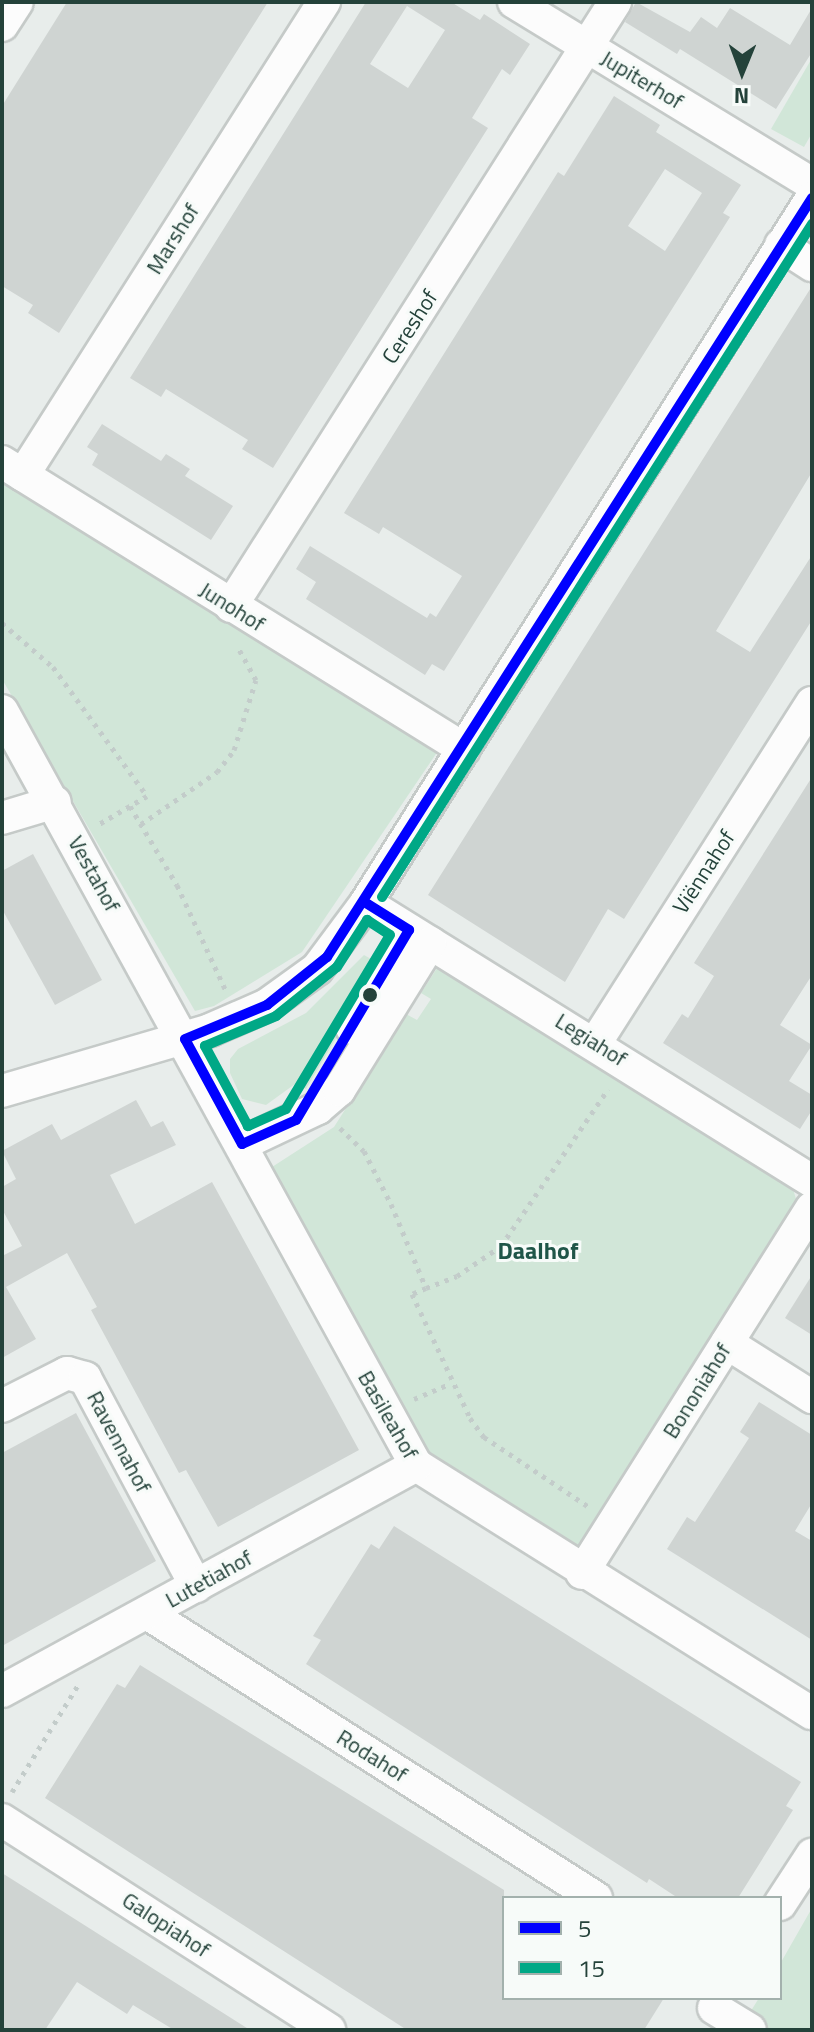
<!DOCTYPE html>
<html>
<head>
<meta charset="utf-8">
<style>
  body { margin:0 }
  #map { position:relative; width:814px; height:2032px; overflow:hidden; background:#e8edeb; font-family:"Titillium Web",sans-serif }
  div>[style] { position:absolute }
  [style*='--x'] { left:calc(var(--x)*1px); top:calc(var(--y)*1px); width:calc(var(--w)*1px); rotate:calc(var(--a)*1deg) }
  .green>* { inset:0; background:#d1e6d8 }
  .building>* { inset:0; background:#cfd4d2 }
  .path>* { height:5px; margin-top:-2.5px; transform-origin:0; background:repeating-linear-gradient(90deg,#c3ccca 0 4px,transparent 0 10px) }
  .roads { filter:drop-shadow(2px 0 #c5cac8) drop-shadow(-2px 0 #c5cac8) drop-shadow(0 2px #c5cac8) drop-shadow(0 -2px #c5cac8) }
  .minor>* { height:32px; margin:-16px; padding:0 16px; transform-origin:16px; border-radius:16px; background:#fcfcfc }
  .bus-1>* { height:10px; margin:-5px; padding:0 5px; transform-origin:5px; border-radius:5px; background:#00f }
  .bus-2>* { height:10px; margin:-5px; padding:0 5px; transform-origin:5px; border-radius:5px; background:#00a886 }
  .dots>* { width:22px; height:22px; translate:-50% -50%; box-sizing:border-box; border:4px solid #f7fbf9; border-radius:50% }
  span { translate:-50% -50%; white-space:nowrap; text-align:center; line-height:1.15; -webkit-text-stroke:6px #f7fbf9; paint-order:stroke }
  .street-label { font-size:22px; color:#24423a }
  .neighbourhood-label { font-size:24px; color:#1f5548; font-weight:700 }
  .frame { position:absolute; inset:0; border:4px solid #24423a; pointer-events:none }
  .legend { position:absolute; left:502px; top:1896px; width:280px; height:104px; box-sizing:border-box; background:#f7fbf9; border:2px solid #a3b1ad; margin:0; padding:10px 14px; list-style:none; font-size:24px; color:#24423a }
  .legend li { display:flex; align-items:center; gap:16px; height:40px }
  .legend b { width:40px; border:2px solid #a3b1ad }
  .north { position:absolute; left:702px; top:32px; width:80px; height:80px; -webkit-text-stroke:6px #f7fbf9; paint-order:stroke; rotate:181deg; font-size:22px; font-weight:700; line-height:32px; text-align:center; color:#24423a }
  .north::after { content:''; display:block; margin:auto; width:28px; height:36px; background:#24423a; clip-path:polygon(50% 0,100% 100%,50% 72%,0 100%) }
</style>
</head>
<body>
<div id="map">
  <div class="green">
    <i style="clip-path:polygon(812px 58px,812px 133px,804px 147px,771px 129px)"></i>
    <i style="clip-path:polygon(2px 480px,440px 748px,302px 952px,214px 1006px,195px 1011px,2px 679px)"></i>
    <i style="clip-path:polygon(364px 955px,380px 964px,306px 1089px,295px 1084px,266px 1105px,242px 1099px,230px 1073px,230px 1059px,238px 1049px,306px 1013px)"></i>
    <i style="clip-path:polygon(441px 962px,792px 1186px,797px 1202px,583px 1559px,438px 1465px,419px 1447px,272px 1167px,334px 1127px,406px 1014px,417px 1020px,431px 999px,421px 993px)"></i>
    <i style="clip-path:polygon(812px 1908px,812px 2030px,739px 2030px,759px 1998px,780px 1998px,780px 1964px)"></i>
  </div>
  <div class="building">
    <i style="clip-path:polygon(67px 2px,268px 2px,59px 333px,28px 313px,33px 305px,2px 286px,2px 106px)"></i>
    <i style="clip-path:polygon(evenodd,366px 2px,451px 2px,480px 20px,484px 14px,530px 44px,510px 75px,502px 69px,472px 118px,488px 128px,273px 468px,242px 449px,248px 440px,166px 389px,161px 397px,130px 378px,366px 2px,407px 6px,445px 30px,408px 88px,370px 64px,407px 6px)"></i>
    <i style="clip-path:polygon(636px 2px,690px 32px,701px 17px,717px 28px,730px 8px,790px 45px,812px 8px,812px 52px,776px 109px,680px 49px,677px 54px,625px 22px)"></i>
    <i style="clip-path:polygon(evenodd,614px 96px,660px 125px,656px 132px,741px 185px,723px 213px,730px 217px,444px 671px,432px 664px,425px 675px,306px 599px,316px 582px,296px 569px,310px 546px,427px 618px,430px 613px,436px 617px,462px 576px,383px 527px,379px 534px,344px 513px,558px 172px,564px 176px,614px 96px,665px 169px,702px 193px,665px 251px,628px 226px,665px 169px)"></i>
    <i style="clip-path:polygon(812px 286px,812px 472px,716px 631px,750px 652px,812px 555px,812px 620px,624px 919px,608px 909px,565px 982px,428px 895px)"></i>
    <i style="clip-path:polygon(102px 424px,161px 461px,166px 454px,190px 469px,185px 476px,233px 506px,211px 540px,92px 465px,98px 454px,87px 447px)"></i>
    <i style="clip-path:polygon(812px 777px,812px 975px,780px 1025px,812px 1045px,789px 1081px,812px 1095px,812px 1110px,800px 1129px,663px 1043px,682px 1014px,688px 1018px,714px 976px,694px 963px)"></i>
    <i style="clip-path:polygon(33px 854px,102px 980px,55px 1005px,2px 909px,2px 871px)"></i>
    <i style="clip-path:polygon(136px 1100px,151px 1127px,163px 1121px,176px 1145px,110px 1175px,135px 1224px,212px 1182px,359px 1450px,218px 1527px,186px 1470px,179px 1473px,91px 1310px,97px 1307px,67px 1253px,6px 1287px,36px 1339px,2px 1358px,2px 1256px,22px 1246px,2px 1209px,2px 1187px,16px 1179px,2px 1151px,52px 1124px,61px 1140px)"></i>
    <i style="clip-path:polygon(812px 1275px,812px 1335px,785px 1318px)"></i>
    <i style="clip-path:polygon(759px 1402px,812px 1435px,812px 1503px,795px 1531px,812px 1541px,812px 1640px,667px 1549px,687px 1517px,695px 1522px,749px 1438px,740px 1432px)"></i>
    <i style="clip-path:polygon(76px 1413px,156px 1561px,2px 1646px,2px 1453px)"></i>
    <i style="clip-path:polygon(394px 1526px,801px 1782px,786px 1806px,793px 1810px,738px 1898px,678px 1898px,649px 1879px,647px 1883px,306px 1664px,321px 1640px,313px 1636px,371px 1544px,379px 1549px)"></i>
    <i style="clip-path:polygon(140px 1665px,504px 1890px,504px 1998px,664px 1998px,644px 2030px,407px 2030px,45px 1798px,117px 1684px,125px 1688px)"></i>
    <i style="clip-path:polygon(2px 1873px,59px 1909px,250px 2030px,174px 2030px,133px 2005px,127px 2014px,77px 1982px,45px 2030px,2px 2030px)"></i>
  </div>
  <div class="path">
    <i style="--x:2;--y:623;--w:67;--a:40.8"></i>
    <i style="--x:53;--y:667;--w:160;--a:53.9"></i>
    <i style="--x:147;--y:796;--w:56;--a:149.7"></i>
    <i style="--x:130;--y:806;--w:92;--a:59.3"></i>
    <i style="--x:177;--y:885;--w:119;--a:65.2"></i>
    <i style="--x:141;--y:824;--w:92;--a:-34.4"></i>
    <i style="--x:217;--y:772;--w:28;--a:-52"></i>
    <i style="--x:234;--y:750;--w:73;--a:-72.6"></i>
    <i style="--x:256;--y:680;--w:38;--a:-119"></i>
    <i style="--x:340;--y:1128;--w:33;--a:44"></i>
    <i style="--x:364;--y:1151;--w:59;--a:63"></i>
    <i style="--x:391;--y:1204;--w:91;--a:67.4"></i>
    <i style="--x:426;--y:1288;--w:15;--a:157"></i>
    <i style="--x:412;--y:1294;--w:137;--a:64.9"></i>
    <i style="--x:470;--y:1418;--w:24;--a:54"></i>
    <i style="--x:484;--y:1437;--w:126;--a:33.7"></i>
    <i style="--x:426;--y:1288;--w:33;--a:-21"></i>
    <i style="--x:457;--y:1276;--w:53;--a:-34.3"></i>
    <i style="--x:501;--y:1246;--w:190;--a:-55.7"></i>
    <i style="--x:414;--y:1399;--w:39;--a:-23"></i>
    <i style="--x:12;--y:1792;--w:126;--a:-58.3"></i>
  </div>
  <div class="roads">
    <div class="minor">
      <i style="--x:514;--y:2;--w:349;--a:31.4"></i>
      <i style="--x:2;--y:25;--w:27;--a:-57"></i>
      <i style="--x:781;--y:245;--w:37;--a:33"></i>
      <i style="--x:2;--y:462;--w:544;--a:31.85"></i>
      <i style="--x:23;--y:475;--w:561;--a:-57.53"></i>
      <i style="--x:231;--y:606;--w:716;--a:-57.55"></i>
      <i style="--x:2;--y:711;--w:860;--a:61.23"></i>
      <i style="--x:416;--y:1465;--w:467;--a:32.1"></i>
      <i style="--x:2;--y:818;--w:55;--a:-16.8"></i>
      <i style="--x:366;--y:903;--w:526;--a:31.94"></i>
      <i style="--x:352;--y:1028;--w:113;--a:-59.8"></i>
      <i style="--x:596;--y:1042;--w:402;--a:-57.5"></i>
      <i style="--x:2;--y:1091;--w:217;--a:-16.3"></i>
      <i style="--x:210;--y:1030;--w:62;--a:-23.7"></i>
      <i style="--x:267;--y:1005;--w:62;--a:-35.8"></i>
      <i style="--x:317;--y:969;--w:82;--a:-53.4"></i>
      <i style="--x:366;--y:903;--w:834;--a:-57.68"></i>
      <i style="--x:242;--y:1144;--w:84;--a:-25.3"></i>
      <i style="--x:318;--y:1108;--w:28;--a:-41"></i>
      <i style="--x:339;--y:1090;--w:173;--a:-58.2"></i>
      <i style="--x:727;--y:1343;--w:101;--a:32.4"></i>
      <i style="--x:2;--y:1406;--w:73;--a:-26.9"></i>
      <i style="--x:67;--y:1373;--w:19;--a:16"></i>
      <i style="--x:85;--y:1378;--w:236;--a:61.9"></i>
      <i style="--x:582;--y:1573;--w:431;--a:-57.8"></i>
      <i style="--x:147;--y:1613;--w:532;--a:32.41"></i>
      <i style="--x:2;--y:1691;--w:472;--a:-28.6"></i>
      <i style="--x:2;--y:1820;--w:389;--a:32.7"></i>
      <i style="--x:780;--y:1904;--w:59;--a:-56.9"></i>
      <i style="--x:714;--y:2008;--w:42;--a:31.4"></i>
    </div>
  </div>
  <div class="bus-1">
    <i style="--x:366;--y:903;--w:51;--a:32.1"></i>
    <i style="--x:409;--y:930;--w:221;--a:120.7"></i>
    <i style="--x:296;--y:1120;--w:59;--a:156"></i>
    <i style="--x:242;--y:1144;--w:119;--a:-118.5"></i>
    <i style="--x:185;--y:1039;--w:89;--a:-22.5"></i>
    <i style="--x:267;--y:1005;--w:77;--a:-38.7"></i>
    <i style="--x:327;--y:957;--w:901;--a:-57.42"></i>
  </div>
  <div class="bus-2">
    <i style="--x:382;--y:897;--w:799;--a:-57.42"></i>
    <i style="--x:367;--y:920;--w:27;--a:33"></i>
    <i style="--x:390;--y:935;--w:203;--a:120.9"></i>
    <i style="--x:286;--y:1109;--w:42;--a:155.9"></i>
    <i style="--x:248;--y:1126;--w:91;--a:-118.3"></i>
    <i style="--x:205;--y:1046;--w:77;--a:-22.9"></i>
    <i style="--x:276;--y:1016;--w:78;--a:-38.8"></i>
    <i style="--x:337;--y:967;--w:56;--a:-57.4"></i>
  </div>
  <div class="dots">
    <i style="left:370px;top:995px;background:#24423a"></i>
  </div>
  <div class="street-label">
    <span style="left:642px;top:80px;rotate:31deg">Jupiterhof</span>
    <span style="left:173px;top:239px;rotate:-58deg">Marshof</span>
    <span style="left:410px;top:327px;rotate:-57deg">Cereshof</span>
    <span style="left:232px;top:607px;rotate:32deg">Junohof</span>
    <span style="left:704px;top:872px;rotate:-57deg">Viënnahof</span>
    <span style="left:94px;top:874px;rotate:61deg">Vestahof</span>
    <span style="left:591px;top:1040px;rotate:32deg">Legiahof</span>
    <span style="left:697px;top:1391px;rotate:-58deg">Bononiahof</span>
    <span style="left:388px;top:1415px;rotate:60deg">Basileahof</span>
    <span style="left:119px;top:1442px;rotate:62deg">Ravennahof</span>
    <span style="left:209px;top:1579px;rotate:-29deg">Lutetiahof</span>
    <span style="left:372px;top:1756px;rotate:32deg">Rodahof</span>
    <span style="left:166px;top:1925px;rotate:33deg">Galopiahof</span>
  </div>
  <div class="neighbourhood-label">
    <span style="left:538px;top:1251px">Daalhof</span>
  </div>
  <div class="frame"></div>
  <ul class="legend">
  <li><b style="height:10px;background:#00f"></b>5</li>
  <li><b style="height:10px;background:#00a886"></b>15</li>
  </ul>
  <div class="north">N</div>
</div>
</body>
</html>
